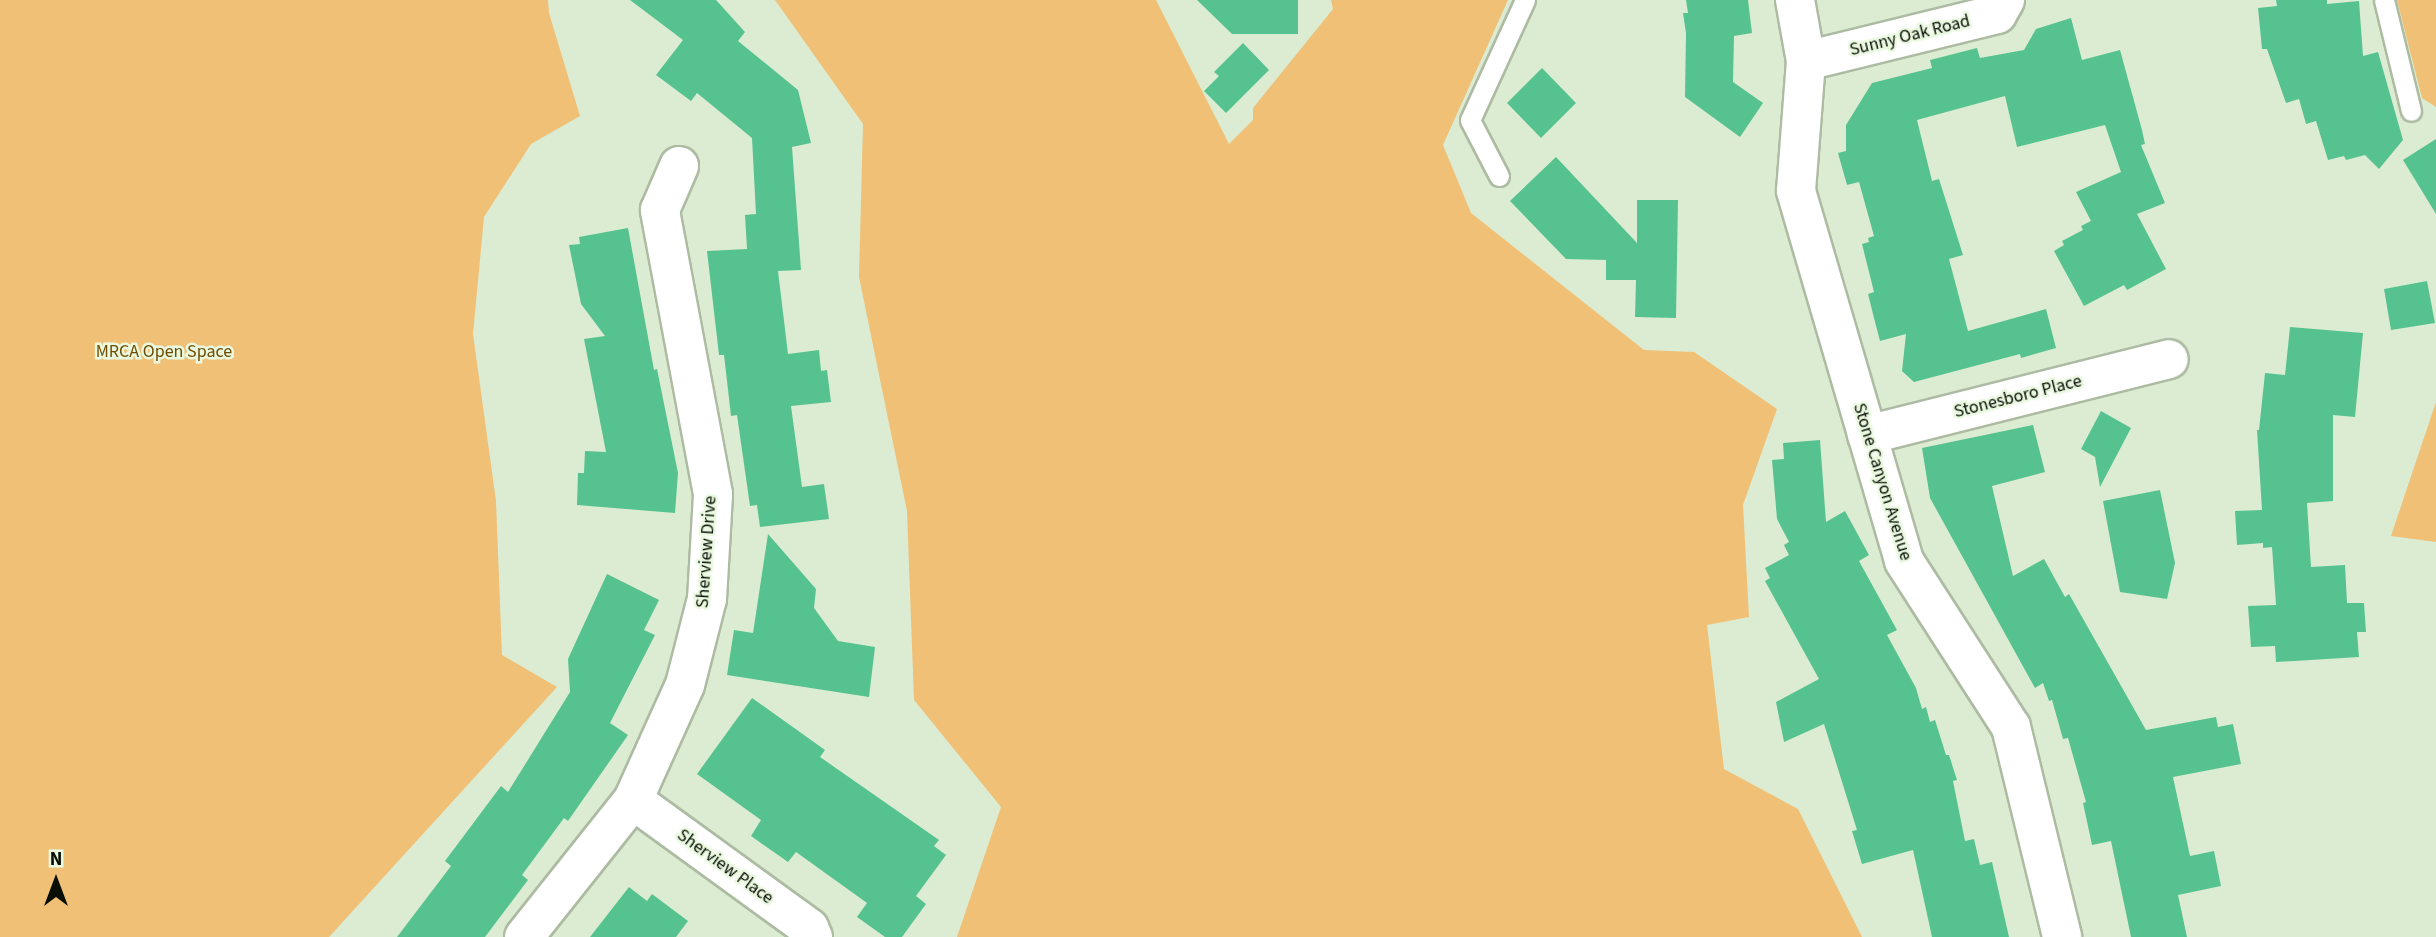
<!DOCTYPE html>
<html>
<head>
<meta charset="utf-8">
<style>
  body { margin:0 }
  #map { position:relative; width:2436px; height:937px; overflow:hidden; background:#dcecd2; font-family:"Source Sans 3",sans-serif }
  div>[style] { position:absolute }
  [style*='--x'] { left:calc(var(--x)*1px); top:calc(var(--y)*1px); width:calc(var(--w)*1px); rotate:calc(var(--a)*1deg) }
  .green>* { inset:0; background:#efc076 }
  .building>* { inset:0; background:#56c290 }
  .roads { filter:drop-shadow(2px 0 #acbba2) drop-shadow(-2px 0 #acbba2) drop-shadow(0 2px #acbba2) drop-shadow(0 -2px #acbba2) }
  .lane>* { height:19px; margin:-9.5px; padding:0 9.5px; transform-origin:9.5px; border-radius:9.5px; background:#fff }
  .street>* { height:38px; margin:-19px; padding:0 19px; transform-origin:19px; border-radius:19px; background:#fff }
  span { translate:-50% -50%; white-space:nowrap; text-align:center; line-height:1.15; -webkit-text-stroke:5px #e9f9df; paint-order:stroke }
  .street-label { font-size:18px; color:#090e06 }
  .park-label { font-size:18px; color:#714d02 }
  .north { position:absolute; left:21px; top:846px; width:70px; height:70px; -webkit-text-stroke:5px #e9f9df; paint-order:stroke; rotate:0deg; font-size:19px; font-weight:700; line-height:28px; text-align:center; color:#090e06 }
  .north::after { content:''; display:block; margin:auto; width:24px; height:32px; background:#090e06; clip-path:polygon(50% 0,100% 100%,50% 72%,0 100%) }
</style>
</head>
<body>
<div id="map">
  <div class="green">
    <i style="clip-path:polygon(0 0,548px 0,549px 13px,580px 116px,531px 144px,484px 217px,473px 334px,496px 501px,502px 655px,557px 687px,329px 937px,0 937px)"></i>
    <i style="clip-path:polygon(775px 0,1156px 0,1229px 144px,1253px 120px,1253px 108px,1333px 9px,1331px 0,1508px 0,1443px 145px,1471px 213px,1644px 350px,1694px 352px,1777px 409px,1743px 505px,1749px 617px,1707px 625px,1724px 769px,1798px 809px,1862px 937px,957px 937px,1001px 807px,914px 700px,907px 511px,859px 277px,863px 124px)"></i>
    <i style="clip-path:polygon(2397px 0,2436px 0,2436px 107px,2422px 98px)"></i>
    <i style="clip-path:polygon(2436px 402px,2436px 542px,2391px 536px)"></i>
  </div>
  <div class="building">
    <i style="clip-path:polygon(630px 0,716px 0,745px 32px,738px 41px,798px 90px,811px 143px,792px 147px,801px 270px,778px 271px,788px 354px,819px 350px,821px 371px,827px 370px,831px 402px,791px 406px,802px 487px,824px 484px,829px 519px,760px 527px,757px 505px,750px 506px,737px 415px,731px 416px,724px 355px,719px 355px,707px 251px,747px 249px,745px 215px,756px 214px,752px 138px,697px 93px,691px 101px,656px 75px,683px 40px)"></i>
    <i style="clip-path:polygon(1197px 0,1298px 0,1298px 34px,1232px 34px)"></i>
    <i style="clip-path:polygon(1686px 0,1748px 0,1752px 33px,1734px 36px,1733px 82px,1763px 103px,1740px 137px,1685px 97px,1686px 33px,1683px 13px,1688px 13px)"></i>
    <i style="clip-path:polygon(2276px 0,2327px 0,2327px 4px,2359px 1px,2363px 56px,2378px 52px,2403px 140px,2379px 169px,2365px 155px,2346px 160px,2344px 156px,2328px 160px,2316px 121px,2306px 124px,2299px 99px,2286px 103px,2267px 49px,2262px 49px,2258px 8px,2277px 6px)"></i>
    <i style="clip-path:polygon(2071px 18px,2082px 60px,2120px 50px,2142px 130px,2145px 144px,2141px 145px,2165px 203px,2137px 214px,2166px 269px,2127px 290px,2124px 285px,2084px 306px,2054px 251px,2064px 245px,2062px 241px,2083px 230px,2081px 226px,2091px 221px,2076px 192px,2121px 172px,2105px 125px,2017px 147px,2005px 96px,1917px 120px,1932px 181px,1939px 179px,1963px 255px,1949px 259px,1968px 331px,2046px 309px,2056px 348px,2021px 358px,2020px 354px,1914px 382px,1902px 371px,1906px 334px,1880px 341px,1874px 318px,1868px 294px,1874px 292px,1862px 244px,1869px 242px,1868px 238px,1874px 236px,1859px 182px,1847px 185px,1838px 153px,1846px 151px,1846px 125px,1872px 83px,1932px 68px,1930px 60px,1977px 48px,1980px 58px,2024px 50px,2036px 29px)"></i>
    <i style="clip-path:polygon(1243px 43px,1269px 70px,1226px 113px,1204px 91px,1219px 76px,1214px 72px)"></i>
    <i style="clip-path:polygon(1542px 68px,1576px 103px,1541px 138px,1507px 103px)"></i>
    <i style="clip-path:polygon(2436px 139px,2436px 214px,2403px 160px)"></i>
    <i style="clip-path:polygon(1556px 157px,1637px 243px,1637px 200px,1678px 200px,1676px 318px,1635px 317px,1636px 280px,1606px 280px,1606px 260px,1566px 259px,1510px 201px)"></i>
    <i style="clip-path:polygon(628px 228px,654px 370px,657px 369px,678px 473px,675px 513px,577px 505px,578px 473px,584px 473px,585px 451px,606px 452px,584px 339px,605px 336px,581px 304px,569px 245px,580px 244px,579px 237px)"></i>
    <i style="clip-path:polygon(2427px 281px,2435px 323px,2391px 330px,2384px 289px)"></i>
    <i style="clip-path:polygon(2290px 327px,2363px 333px,2355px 417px,2333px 415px,2333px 501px,2307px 503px,2311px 567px,2345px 565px,2347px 603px,2364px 603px,2366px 632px,2357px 632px,2359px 657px,2276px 662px,2275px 646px,2251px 647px,2248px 606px,2276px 605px,2272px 547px,2263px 548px,2263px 543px,2237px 545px,2235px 511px,2262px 510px,2257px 430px,2259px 430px,2265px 373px,2285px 375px)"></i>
    <i style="clip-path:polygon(2101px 411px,2131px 428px,2100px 487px,2095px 457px,2081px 449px)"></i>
    <i style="clip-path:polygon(2033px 425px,2045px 472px,1992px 486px,2013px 576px,2044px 559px,2065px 597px,2069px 594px,2146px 730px,2216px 717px,2218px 727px,2233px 724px,2241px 764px,2173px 777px,2190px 856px,2214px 851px,2221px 886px,2178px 895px,2187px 937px,2131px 937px,2111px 841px,2092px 845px,2083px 803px,2086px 802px,2068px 738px,2063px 739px,2052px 700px,2049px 701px,2043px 683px,2035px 688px,1930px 498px,1922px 448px)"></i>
    <i style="clip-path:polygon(1820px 440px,1826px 522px,1845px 511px,1869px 555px,1859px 561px,1897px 630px,1887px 635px,1916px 688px,1922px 709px,1926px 707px,1930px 722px,1935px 720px,1946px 755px,1949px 755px,1957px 780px,1953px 781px,1965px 841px,1974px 839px,1980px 865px,1992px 862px,2009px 937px,1932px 937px,1913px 850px,1862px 864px,1852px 831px,1857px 830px,1824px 724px,1784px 742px,1776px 702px,1819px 679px,1765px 581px,1770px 578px,1765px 568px,1789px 555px,1784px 545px,1789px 542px,1777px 519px,1772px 460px,1784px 459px,1783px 443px)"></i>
    <i style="clip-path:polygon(2160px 490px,2175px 563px,2167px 599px,2120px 592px,2103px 501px)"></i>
    <i style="clip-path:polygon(768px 534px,816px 589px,814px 608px,838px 641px,875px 647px,869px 697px,727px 675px,734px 630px,753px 633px)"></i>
    <i style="clip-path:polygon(607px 574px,659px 600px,644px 630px,655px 635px,610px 723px,628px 735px,568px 821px,564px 818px,522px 875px,528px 880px,485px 937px,397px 937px,451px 866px,445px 861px,501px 786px,508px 792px,570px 692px,568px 659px)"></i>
    <i style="clip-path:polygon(752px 698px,825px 750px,820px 757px,939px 840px,934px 846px,946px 855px,916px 896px,926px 904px,902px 937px,885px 937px,857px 917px,867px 903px,796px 852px,788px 862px,751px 836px,761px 820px,697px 774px)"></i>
    <i style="clip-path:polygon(629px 887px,647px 901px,652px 894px,688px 921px,676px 937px,590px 937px)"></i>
  </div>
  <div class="roads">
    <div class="lane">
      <i style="--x:2384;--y:0;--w:114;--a:76.3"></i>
      <i style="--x:1499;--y:176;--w:63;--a:-117.4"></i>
      <i style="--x:1470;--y:120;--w:132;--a:-65.4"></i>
    </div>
    <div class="street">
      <i style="--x:1795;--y:0;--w:62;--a:79.8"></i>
      <i style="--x:1806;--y:61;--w:130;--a:94.4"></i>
      <i style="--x:1796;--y:191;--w:385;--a:73.7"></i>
      <i style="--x:1904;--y:561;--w:197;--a:57.2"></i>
      <i style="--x:2011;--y:727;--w:216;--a:76.3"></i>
      <i style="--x:1806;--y:61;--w:197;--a:-13.8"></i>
      <i style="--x:1997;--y:14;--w:16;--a:-60"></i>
      <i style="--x:1867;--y:435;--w:311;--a:-14.1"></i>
      <i style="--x:633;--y:800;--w:218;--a:36"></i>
      <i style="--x:809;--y:928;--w:10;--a:66"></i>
      <i style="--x:524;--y:937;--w:175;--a:-51.5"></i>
      <i style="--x:633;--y:800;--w:126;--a:-65.7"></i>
      <i style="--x:685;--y:685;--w:89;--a:-75.7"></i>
      <i style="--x:707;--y:599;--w:105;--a:-86.7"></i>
      <i style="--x:713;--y:494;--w:289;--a:-100.6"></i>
      <i style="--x:660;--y:210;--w:48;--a:-66.6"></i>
    </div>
  </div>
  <div class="street-label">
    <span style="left:1910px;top:36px;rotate:-14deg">Sunny Oak Road</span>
    <span style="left:2018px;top:397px;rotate:-14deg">Stonesboro Place</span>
    <span style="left:1882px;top:482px;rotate:73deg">Stone Canyon Avenue</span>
    <span style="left:707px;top:552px;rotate:-86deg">Sherview Drive</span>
    <span style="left:725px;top:867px;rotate:36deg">Sherview Place</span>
  </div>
  <div class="park-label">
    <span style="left:164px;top:352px">MRCA Open Space</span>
  </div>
  <div class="north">N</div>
</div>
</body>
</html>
